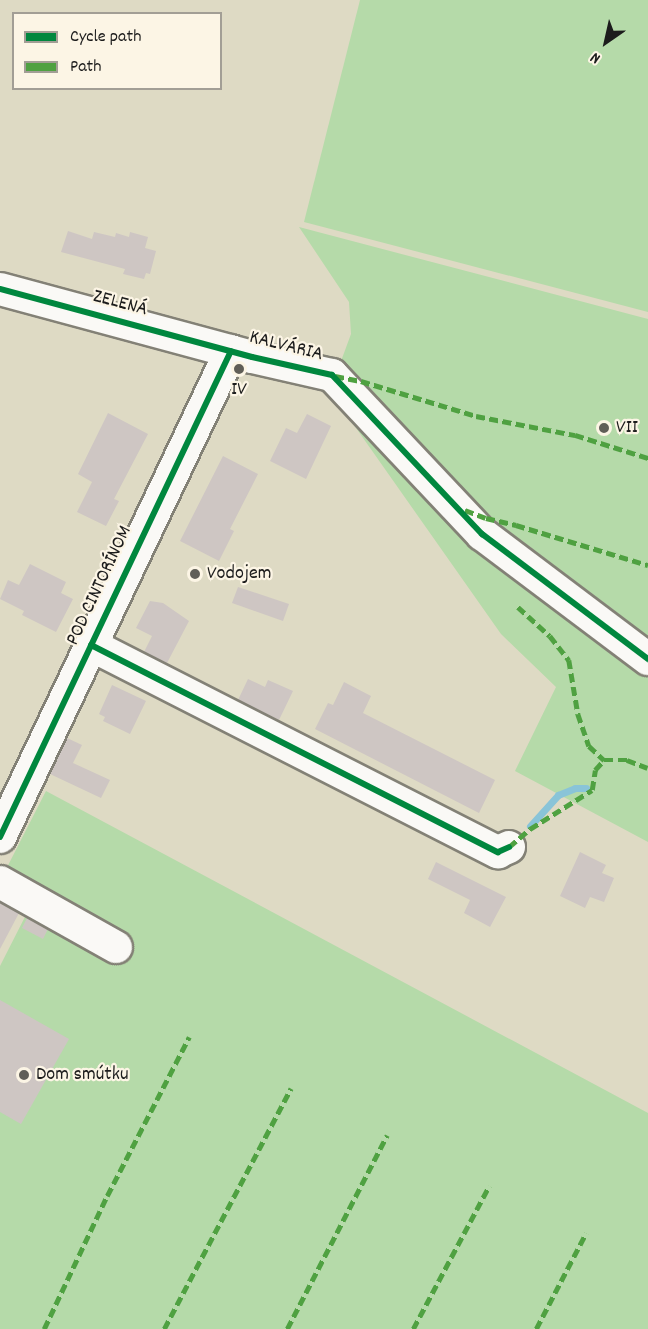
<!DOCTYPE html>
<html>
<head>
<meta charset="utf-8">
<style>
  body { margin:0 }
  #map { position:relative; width:648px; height:1329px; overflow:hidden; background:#dedac4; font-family:Dekko,sans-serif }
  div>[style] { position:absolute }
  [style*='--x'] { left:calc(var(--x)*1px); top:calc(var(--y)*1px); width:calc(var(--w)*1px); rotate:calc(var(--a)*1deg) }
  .green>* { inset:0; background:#b5daa9 }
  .stream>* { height:7px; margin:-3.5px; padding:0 3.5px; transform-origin:3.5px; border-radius:3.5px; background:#89c4d8 }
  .building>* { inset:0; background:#cec6c3 }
  .roads { filter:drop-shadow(2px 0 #838176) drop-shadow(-2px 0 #838176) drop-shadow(0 2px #838176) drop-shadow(0 -2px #838176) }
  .minor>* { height:32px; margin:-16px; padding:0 16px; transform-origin:16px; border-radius:16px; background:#faf9f6 }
  .quiet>* { height:4.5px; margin-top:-2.25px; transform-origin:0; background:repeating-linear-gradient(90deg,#4fa141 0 9px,transparent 0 13.5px) }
  .cycleway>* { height:6px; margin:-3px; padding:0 3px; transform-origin:3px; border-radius:3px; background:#00873e }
  .dots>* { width:16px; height:16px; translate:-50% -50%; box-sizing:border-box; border:3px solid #fcf5e5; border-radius:50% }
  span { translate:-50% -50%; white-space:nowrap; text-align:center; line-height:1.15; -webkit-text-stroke:4.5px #fcf5e5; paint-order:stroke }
  .street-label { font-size:20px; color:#1c1c1c }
  .poi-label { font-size:20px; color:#1c1c1c }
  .left { translate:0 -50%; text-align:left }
  .legend { position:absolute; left:12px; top:12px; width:210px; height:78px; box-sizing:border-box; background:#fcf5e5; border:2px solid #a29e95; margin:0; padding:8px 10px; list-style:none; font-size:18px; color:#1c1c1c }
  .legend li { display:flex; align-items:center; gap:12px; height:30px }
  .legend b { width:30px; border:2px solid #a29e95 }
  .north { position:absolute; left:576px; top:12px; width:60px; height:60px; -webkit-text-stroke:4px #fcf5e5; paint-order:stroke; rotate:214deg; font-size:16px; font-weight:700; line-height:24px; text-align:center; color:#1c1c1c }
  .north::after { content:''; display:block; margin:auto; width:21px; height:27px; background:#1c1c1c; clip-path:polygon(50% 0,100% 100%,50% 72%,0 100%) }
</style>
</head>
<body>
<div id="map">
  <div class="green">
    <i style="clip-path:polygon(360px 0,648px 0,648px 312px,304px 222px)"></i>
    <i style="clip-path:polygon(299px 227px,648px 319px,648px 842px,515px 771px,556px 687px,501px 634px,330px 391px,351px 334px,349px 302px)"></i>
    <i style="clip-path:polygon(46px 791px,648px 1113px,648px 1329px,0 1329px,0 966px,30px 907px,0 881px)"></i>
  </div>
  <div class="stream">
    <i style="--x:530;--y:826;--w:42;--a:-47.9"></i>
    <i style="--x:558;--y:795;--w:18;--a:-22"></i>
    <i style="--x:575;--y:788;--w:11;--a:0"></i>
  </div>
  <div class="building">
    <i style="clip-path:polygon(68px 231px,92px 239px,94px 232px,115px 237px,116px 233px,129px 237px,130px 232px,148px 237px,145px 248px,156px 251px,150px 274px,146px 273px,144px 279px,123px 274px,125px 269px,61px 252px)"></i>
    <i style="clip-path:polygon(108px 413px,148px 434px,114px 499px,119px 501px,106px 526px,77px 512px,92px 482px,78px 474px)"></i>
    <i style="clip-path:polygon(307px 414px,331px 426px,306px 479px,270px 461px,286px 428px,297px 433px)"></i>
    <i style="clip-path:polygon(223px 456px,258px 474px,230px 529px,234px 531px,219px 561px,180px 541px)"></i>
    <i style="clip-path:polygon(30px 564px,66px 582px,61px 593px,73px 599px,56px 632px,22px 615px,24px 611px,0 599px,8px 580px,19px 585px)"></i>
    <i style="clip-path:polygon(238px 587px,289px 604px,283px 621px,232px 603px)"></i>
    <i style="clip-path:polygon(150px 601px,163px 603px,189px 621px,167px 663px,144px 652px,152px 636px,136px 628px)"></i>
    <i style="clip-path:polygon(248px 679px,265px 687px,268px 680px,293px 691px,279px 720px,238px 700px)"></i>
    <i style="clip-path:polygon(344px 682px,371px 696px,363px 713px,495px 780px,479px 813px,315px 729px,328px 703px,333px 705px)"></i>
    <i style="clip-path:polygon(112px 685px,146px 701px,130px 734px,103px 721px,105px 717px,99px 714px)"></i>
    <i style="clip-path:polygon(67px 738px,82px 745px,73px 763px,110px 780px,101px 798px,50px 774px)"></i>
    <i style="clip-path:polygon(580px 852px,606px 865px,602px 873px,614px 878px,604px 902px,590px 897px,585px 908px,560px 896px)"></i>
    <i style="clip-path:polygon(436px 862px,506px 897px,490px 927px,464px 913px,470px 900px,428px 879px)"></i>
    <i style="clip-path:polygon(0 903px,19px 913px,0 949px)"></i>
    <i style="clip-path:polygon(27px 918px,48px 929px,43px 939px,22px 928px)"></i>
    <i style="clip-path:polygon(0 1000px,69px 1039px,21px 1124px,0 1112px)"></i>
  </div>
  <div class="roads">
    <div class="minor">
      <i style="--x:0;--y:289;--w:261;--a:15.1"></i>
      <i style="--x:252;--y:357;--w:82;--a:12.7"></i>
      <i style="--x:332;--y:375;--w:219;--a:46.7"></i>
      <i style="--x:482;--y:534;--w:208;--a:37"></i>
      <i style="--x:91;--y:645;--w:457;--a:27"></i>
      <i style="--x:498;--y:852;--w:12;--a:-24"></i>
      <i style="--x:0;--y:837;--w:538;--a:-64.58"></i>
      <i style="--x:0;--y:882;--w:133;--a:29.3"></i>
    </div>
  </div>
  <div class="quiet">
    <i style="--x:335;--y:376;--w:26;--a:11"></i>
    <i style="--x:361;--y:381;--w:120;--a:16.9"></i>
    <i style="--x:476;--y:416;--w:101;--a:10.9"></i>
    <i style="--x:575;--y:435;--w:77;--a:17.5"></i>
    <i style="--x:465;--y:510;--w:22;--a:21"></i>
    <i style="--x:486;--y:518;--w:31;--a:13"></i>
    <i style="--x:516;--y:525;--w:138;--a:16.9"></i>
    <i style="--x:518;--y:607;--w:43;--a:42.2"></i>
    <i style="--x:550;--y:636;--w:31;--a:52"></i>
    <i style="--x:569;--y:660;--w:55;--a:80.5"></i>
    <i style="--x:578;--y:714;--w:34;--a:71"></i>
    <i style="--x:589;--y:746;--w:21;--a:43"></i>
    <i style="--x:509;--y:847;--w:28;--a:-41"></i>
    <i style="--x:530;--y:829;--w:73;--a:-32.2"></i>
    <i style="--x:592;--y:790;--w:20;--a:-81"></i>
    <i style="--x:595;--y:770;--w:13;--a:-48"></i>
    <i style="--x:604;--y:760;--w:23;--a:0"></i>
    <i style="--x:627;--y:760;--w:22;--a:21"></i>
    <i style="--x:44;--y:1329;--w:147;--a:-64.7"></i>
    <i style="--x:107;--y:1196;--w:179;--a:-62.7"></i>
    <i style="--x:164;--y:1329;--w:272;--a:-62.2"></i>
    <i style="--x:287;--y:1329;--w:218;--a:-62.7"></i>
    <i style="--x:413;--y:1329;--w:162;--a:-62"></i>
    <i style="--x:536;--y:1329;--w:108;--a:-62.5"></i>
  </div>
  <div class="cycleway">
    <i style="--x:0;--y:289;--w:261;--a:15.1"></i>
    <i style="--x:252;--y:357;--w:82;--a:12.7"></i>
    <i style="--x:332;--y:375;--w:219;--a:46.7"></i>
    <i style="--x:482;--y:534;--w:208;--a:37"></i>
    <i style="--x:91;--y:645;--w:457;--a:27"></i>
    <i style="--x:498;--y:852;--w:12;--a:-24"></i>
    <i style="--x:0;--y:837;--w:538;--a:-64.58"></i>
  </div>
  <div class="dots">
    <i style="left:239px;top:369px;background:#605e57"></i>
    <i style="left:604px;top:428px;background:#605e57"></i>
    <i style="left:195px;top:574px;background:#605e57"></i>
    <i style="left:24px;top:1075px;background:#605e57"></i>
  </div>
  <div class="street-label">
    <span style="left:120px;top:304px;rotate:15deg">ZELENÁ</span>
    <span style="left:286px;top:347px;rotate:14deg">KALVÁRIA</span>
    <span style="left:100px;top:586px;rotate:-65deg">POD CINTORÍNOM</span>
  </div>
  <div class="poi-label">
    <span style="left:239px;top:390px">IV</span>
    <span class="left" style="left:616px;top:428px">VII</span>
    <span class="left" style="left:207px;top:574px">Vodojem</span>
    <span class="left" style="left:36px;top:1075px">Dom smútku</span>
  </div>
  <ul class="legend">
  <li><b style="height:8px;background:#00873e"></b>Cycle path</li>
  <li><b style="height:8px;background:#4fa141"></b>Path</li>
  </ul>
  <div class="north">N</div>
</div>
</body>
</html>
